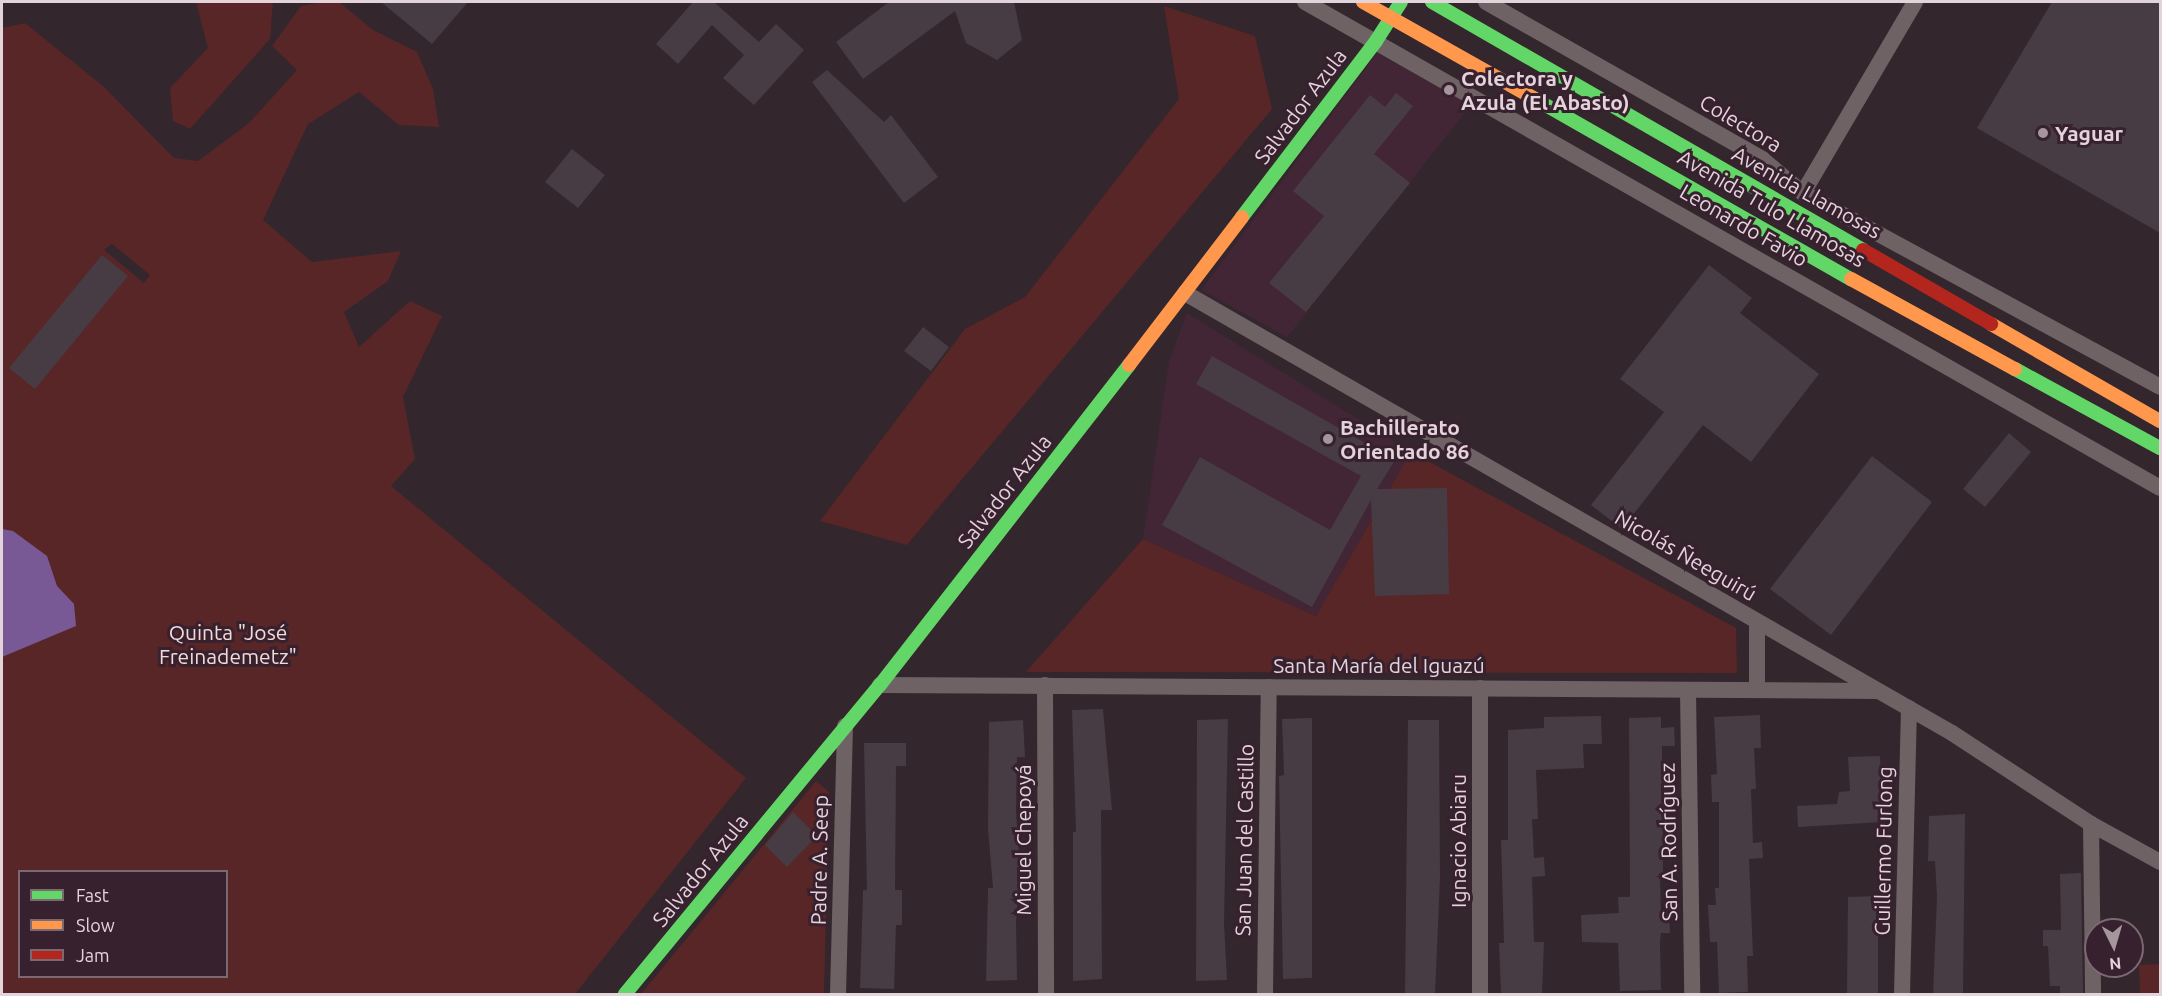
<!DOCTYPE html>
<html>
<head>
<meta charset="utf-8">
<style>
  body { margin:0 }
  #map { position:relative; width:2162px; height:996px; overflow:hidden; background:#33262d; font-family:Ubuntu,sans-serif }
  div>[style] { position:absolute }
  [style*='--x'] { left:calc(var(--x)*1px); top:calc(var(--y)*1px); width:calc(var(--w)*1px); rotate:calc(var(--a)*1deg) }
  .built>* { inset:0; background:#422636 }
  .green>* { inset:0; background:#582627 }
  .water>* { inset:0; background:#795995 }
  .building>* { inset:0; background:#473c44 }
  .street>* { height:16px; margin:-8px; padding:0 8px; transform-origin:8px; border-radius:8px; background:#6e6264 }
  .fast>* { height:14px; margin:-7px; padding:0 7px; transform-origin:7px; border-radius:7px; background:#63d668 }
  .slow>* { height:14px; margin:-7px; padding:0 7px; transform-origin:7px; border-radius:7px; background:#ff974d }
  .jam>* { height:14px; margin:-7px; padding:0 7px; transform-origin:7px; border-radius:7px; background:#b3261e }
  .dots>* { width:16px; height:16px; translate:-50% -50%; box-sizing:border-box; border:3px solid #38212e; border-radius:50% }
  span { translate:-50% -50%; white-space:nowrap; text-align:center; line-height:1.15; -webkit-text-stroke:6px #38212e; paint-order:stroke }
  .poi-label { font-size:21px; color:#e3d3db; font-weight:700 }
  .left { translate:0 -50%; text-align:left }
  .street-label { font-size:21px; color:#e3d3db }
  .park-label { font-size:21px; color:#f2dad8 }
  .frame { position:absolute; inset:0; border:3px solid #e3d3db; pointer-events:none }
  .legend { position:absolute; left:18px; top:870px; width:210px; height:108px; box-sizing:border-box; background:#38212e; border:2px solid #7c6873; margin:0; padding:8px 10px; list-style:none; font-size:18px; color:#e3d3db }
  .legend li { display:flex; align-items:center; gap:12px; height:30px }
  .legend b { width:30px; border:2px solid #7c6873 }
  .north { position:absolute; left:2084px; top:918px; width:60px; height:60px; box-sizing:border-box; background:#38212e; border:2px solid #7c6873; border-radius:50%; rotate:175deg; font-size:16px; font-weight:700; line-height:24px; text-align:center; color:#e3d3db }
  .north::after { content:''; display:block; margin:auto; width:21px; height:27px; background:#a5969e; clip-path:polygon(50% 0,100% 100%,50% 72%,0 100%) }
</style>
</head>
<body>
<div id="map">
  <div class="built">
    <i style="clip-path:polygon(1377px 53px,1471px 105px,1287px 337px,1201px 290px)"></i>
    <i style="clip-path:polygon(1187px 313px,1411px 452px,1316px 616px,1143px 539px,1169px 361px)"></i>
  </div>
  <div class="green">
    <i style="clip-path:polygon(196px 2px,273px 2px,270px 39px,190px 129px,173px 121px,170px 88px,208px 48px)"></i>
    <i style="clip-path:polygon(evenodd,324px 2px,339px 2px,373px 30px,417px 52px,433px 89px,439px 127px,399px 125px,359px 92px,308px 124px,263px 220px,312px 262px,401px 251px,388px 281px,344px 312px,359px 347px,410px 301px,442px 316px,403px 397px,415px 459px,391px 486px,746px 778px,575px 994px,2px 994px,2px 28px,25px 23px,103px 86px,174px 158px,198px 161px,249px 123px,297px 70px,272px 46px,301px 6px,324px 2px,112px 244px,150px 275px,144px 283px,104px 250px,112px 244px,324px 2px,20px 872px,226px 872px,226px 976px,20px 976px,20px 872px)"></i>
    <i style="clip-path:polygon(1164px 6px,1255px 36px,1272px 109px,907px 545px,820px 521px,965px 329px,1025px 297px,1179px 99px)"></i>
    <i style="clip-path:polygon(1411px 452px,1736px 628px,1737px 673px,1026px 672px,1143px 539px,1316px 616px)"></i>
    <i style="clip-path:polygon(816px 781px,829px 792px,824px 994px,641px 994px)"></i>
    <i style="clip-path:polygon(2160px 964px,2160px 994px,2140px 994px,2139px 965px)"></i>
  </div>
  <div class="water">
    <i style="clip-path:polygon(2px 529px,13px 531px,47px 556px,57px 586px,74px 604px,76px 626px,2px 657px)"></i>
  </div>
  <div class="building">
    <i style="clip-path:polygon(381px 2px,468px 2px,432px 44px)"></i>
    <i style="clip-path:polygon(693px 2px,714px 2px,759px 42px,776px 24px,804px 50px,754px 105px,723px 78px,744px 55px,712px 25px,678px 64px,656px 44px)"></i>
    <i style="clip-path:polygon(889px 2px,1014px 2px,1022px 40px,997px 60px,966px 43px,955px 11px,863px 79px,836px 42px)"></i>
    <i style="clip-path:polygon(2052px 2px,2160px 2px,2160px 233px,1977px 128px)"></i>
    <i style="clip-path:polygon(827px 70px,884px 122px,891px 115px,938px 177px,904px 203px,812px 82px)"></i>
    <i style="clip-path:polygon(1396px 93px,1413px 106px,1374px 154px,1410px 183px,1306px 312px,1269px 283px,1324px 216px,1293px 191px,1370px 95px,1385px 107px)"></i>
    <i style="clip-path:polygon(572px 149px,605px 175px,578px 208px,545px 182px)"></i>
    <i style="clip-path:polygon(102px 255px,128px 276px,35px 389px,9px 368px)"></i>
    <i style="clip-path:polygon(1709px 265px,1752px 298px,1740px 313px,1819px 374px,1751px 462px,1703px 425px,1622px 529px,1591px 505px,1664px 412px,1620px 379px)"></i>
    <i style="clip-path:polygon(923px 327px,949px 347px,931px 371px,904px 351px)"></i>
    <i style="clip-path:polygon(1212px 356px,1395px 460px,1377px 489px,1447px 488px,1449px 594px,1375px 596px,1371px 500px,1312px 607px,1162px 525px,1200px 457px,1330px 530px,1361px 476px,1196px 384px)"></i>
    <i style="clip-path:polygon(2009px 433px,2031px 452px,1985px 507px,1963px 489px)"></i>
    <i style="clip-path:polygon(1872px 456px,1932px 502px,1831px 635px,1770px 589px)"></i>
    <i style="clip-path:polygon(1103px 709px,1112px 810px,1101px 810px,1102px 979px,1073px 981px,1073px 832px,1076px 832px,1072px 710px)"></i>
    <i style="clip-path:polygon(1760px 715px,1761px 748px,1754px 748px,1756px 789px,1751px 789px,1753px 843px,1762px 842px,1763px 858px,1749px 859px,1753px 956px,1747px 956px,1748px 992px,1719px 993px,1717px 942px,1710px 942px,1708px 905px,1716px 905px,1715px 888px,1719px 888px,1719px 802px,1712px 802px,1711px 775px,1717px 774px,1714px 717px)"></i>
    <i style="clip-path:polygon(1601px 716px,1602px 744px,1583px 744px,1584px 768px,1536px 770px,1538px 819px,1532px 819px,1534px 858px,1544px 857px,1545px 876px,1532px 877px,1534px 942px,1544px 942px,1542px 994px,1501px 994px,1499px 943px,1504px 943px,1501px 840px,1508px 840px,1508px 730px,1544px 728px,1544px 717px)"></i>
    <i style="clip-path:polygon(1661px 717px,1661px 728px,1674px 727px,1675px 746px,1662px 746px,1663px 876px,1660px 876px,1661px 915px,1669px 914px,1670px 933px,1661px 933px,1660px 942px,1661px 990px,1620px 991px,1618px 943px,1582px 942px,1581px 915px,1619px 913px,1618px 897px,1630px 897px,1629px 718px)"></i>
    <i style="clip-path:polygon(1312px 718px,1312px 978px,1283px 979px,1279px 776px,1284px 775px,1282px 719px)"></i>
    <i style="clip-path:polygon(1228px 719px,1224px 923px,1227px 980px,1196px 981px,1197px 720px)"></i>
    <i style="clip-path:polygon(1023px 720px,1025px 757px,1017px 757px,1016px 811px,1020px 869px,1016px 923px,1017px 980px,986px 981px,988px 888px,993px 888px,988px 829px,989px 722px)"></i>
    <i style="clip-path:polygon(1408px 720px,1439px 720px,1440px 878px,1435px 994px,1405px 994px)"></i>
    <i style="clip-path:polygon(864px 743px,906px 743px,906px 766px,896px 766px,895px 890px,902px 890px,902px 925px,896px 925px,894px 989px,860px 988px,863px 890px,867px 890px)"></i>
    <i style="clip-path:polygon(1880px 756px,1881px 773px,1888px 773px,1888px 787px,1882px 788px,1883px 822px,1798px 827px,1797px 806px,1837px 804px,1839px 792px,1850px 791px,1848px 757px)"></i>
    <i style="clip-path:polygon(793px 812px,817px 836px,787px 867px,765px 845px)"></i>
    <i style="clip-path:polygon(1965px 814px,1963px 994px,1933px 994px,1937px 897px,1935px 861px,1928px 861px,1929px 816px)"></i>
    <i style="clip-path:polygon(2081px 873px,2083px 994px,2060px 994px,2060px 986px,2050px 986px,2048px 946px,2043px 946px,2043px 930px,2061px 930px,2060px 874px)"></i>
    <i style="clip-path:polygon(1878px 896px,1878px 994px,1847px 994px,1848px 897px)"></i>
  </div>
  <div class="street">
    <i style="--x:1305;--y:2;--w:983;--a:29.61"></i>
    <i style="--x:1486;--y:2;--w:318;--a:29.6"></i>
    <i style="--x:1762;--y:159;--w:53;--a:39.7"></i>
    <i style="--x:1803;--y:193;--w:406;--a:28.5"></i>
    <i style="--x:1803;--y:193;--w:221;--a:-59.6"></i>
    <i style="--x:1185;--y:293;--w:884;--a:29.84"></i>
    <i style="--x:1952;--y:733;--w:166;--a:33.2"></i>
    <i style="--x:2091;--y:824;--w:79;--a:28.8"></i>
    <i style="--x:880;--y:685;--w:997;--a:0.34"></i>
    <i style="--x:1045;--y:685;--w:309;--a:89.8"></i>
    <i style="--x:1480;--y:688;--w:306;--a:90"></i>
    <i style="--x:1688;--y:690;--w:304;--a:89.2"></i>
    <i style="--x:1757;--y:690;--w:68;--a:-90"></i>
    <i style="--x:2091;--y:824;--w:170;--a:89.3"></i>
    <i style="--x:838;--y:994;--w:268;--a:-88.5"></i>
    <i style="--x:1265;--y:994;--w:307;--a:-89.3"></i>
    <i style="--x:1902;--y:994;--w:286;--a:-88.6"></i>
  </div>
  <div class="fast">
    <i style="--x:1432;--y:2;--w:497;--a:29.9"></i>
    <i style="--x:1535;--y:99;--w:364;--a:29.7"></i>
    <i style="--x:1242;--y:217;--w:221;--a:-52.7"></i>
    <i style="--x:1376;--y:41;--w:46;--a:-57.3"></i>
    <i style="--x:2015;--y:369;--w:165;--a:28.6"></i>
    <i style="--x:625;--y:994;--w:401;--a:-50.5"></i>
    <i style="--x:880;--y:685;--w:405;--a:-52.1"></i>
  </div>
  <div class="slow">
    <i style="--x:1363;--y:2;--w:197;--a:29.4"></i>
    <i style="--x:1851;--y:279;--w:187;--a:28.8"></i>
    <i style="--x:1991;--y:324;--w:195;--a:29.9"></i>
    <i style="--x:1129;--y:365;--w:186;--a:-52.6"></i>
  </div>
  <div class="jam">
    <i style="--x:1863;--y:250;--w:148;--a:30"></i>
  </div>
  <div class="dots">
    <i style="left:1449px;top:90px;background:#a5969e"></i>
    <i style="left:2043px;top:133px;background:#a5969e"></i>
    <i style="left:1328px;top:439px;background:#a5969e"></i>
  </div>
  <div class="poi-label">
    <span class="left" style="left:1461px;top:90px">Colectora y<br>Azula (El Abasto)</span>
    <span class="left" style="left:2055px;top:133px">Yaguar</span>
    <span class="left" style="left:1340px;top:439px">Bachillerato<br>Orientado 86</span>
  </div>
  <div class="street-label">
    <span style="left:1300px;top:106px;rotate:-53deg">Salvador Azula</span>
    <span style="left:1741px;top:123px;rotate:31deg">Colectora</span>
    <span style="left:1807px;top:192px;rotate:29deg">Avenida Llamosas</span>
    <span style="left:1772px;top:208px;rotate:30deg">Avenida Tulo Llamosas</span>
    <span style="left:1744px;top:225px;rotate:30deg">Leonardo Favio</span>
    <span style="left:1004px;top:491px;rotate:-52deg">Salvador Azula</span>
    <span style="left:1686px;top:555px;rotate:30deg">Nicolás Ñeeguirú</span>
    <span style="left:1379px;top:665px">Santa María del Iguazú</span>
    <span style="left:1023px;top:840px;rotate:-90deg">Miguel Chepoyá</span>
    <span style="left:1244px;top:840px;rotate:-89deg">San Juan del Castillo</span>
    <span style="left:1458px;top:841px;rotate:-90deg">Ignacio Abiaru</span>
    <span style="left:1668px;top:842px;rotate:-91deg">San A. Rodríguez</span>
    <span style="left:1883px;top:851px;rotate:-89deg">Guillermo Furlong</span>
    <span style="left:819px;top:860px;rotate:-89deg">Padre A. Seep</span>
    <span style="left:700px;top:870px;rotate:-51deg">Salvador Azula</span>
  </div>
  <div class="park-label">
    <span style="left:228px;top:644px">Quinta "José<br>Freinademetz"</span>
  </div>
  <div class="frame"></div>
  <ul class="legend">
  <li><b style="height:8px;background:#63d668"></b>Fast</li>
  <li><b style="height:8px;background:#ff974d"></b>Slow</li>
  <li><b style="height:8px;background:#b3261e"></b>Jam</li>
  </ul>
  <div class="north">N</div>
</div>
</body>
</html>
